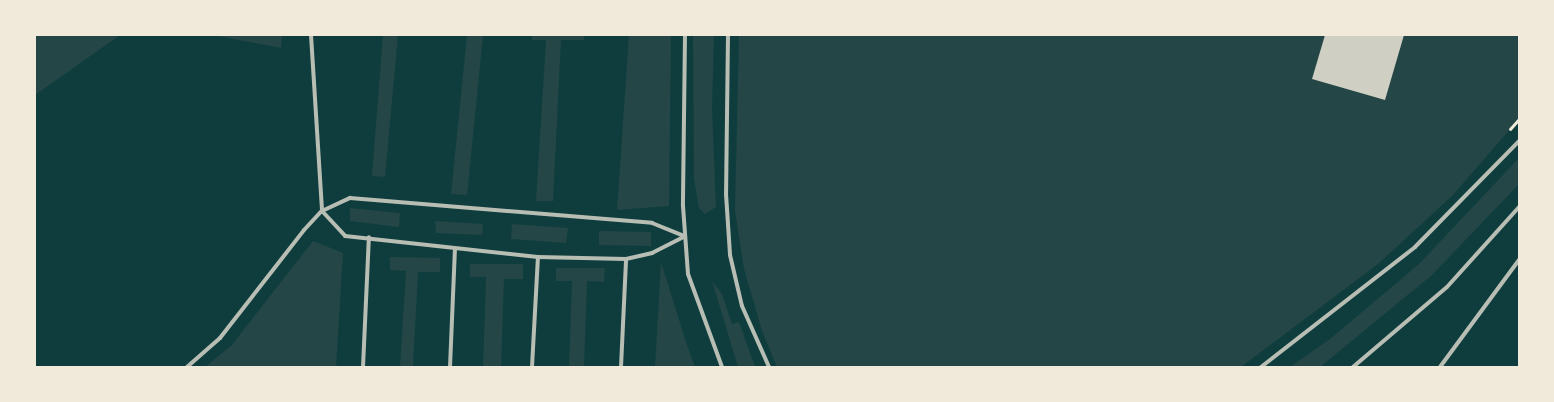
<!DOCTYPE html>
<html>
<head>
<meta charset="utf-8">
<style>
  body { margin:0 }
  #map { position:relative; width:1554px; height:402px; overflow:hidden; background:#0f3d3e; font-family:"DM Sans",sans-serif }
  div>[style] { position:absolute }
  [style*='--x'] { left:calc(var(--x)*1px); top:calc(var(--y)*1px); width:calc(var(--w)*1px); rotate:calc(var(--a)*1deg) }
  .green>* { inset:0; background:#244646 }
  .building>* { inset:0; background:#cfcfc3 }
  .path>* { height:3px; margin:-1.5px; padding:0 1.5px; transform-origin:1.5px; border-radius:1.5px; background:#f1e9da }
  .service>* { height:4px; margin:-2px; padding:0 2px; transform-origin:2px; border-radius:2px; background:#b8beb3 }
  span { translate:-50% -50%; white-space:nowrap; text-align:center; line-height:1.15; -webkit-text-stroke:4px #f1e9da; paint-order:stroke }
  .frame { position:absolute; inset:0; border:36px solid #f1e9da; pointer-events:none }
</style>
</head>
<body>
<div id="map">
  <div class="green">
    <i style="clip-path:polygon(35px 35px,120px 35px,35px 95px)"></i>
    <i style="clip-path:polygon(213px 35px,282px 35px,281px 48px)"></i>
    <i style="clip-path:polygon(383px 35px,398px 35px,385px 177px,372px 176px)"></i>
    <i style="clip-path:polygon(467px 35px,483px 35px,467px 195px,451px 194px)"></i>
    <i style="clip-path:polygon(532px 35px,584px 35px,584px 40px,561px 40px,553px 201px,536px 201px,546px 40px,532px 40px)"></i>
    <i style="clip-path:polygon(629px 35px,671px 35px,669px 206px,617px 210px)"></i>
    <i style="clip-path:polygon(693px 35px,714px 35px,712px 108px,716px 207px,705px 214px,699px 208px,694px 179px)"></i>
    <i style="clip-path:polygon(739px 35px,1519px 35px,1519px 119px,1453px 195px,1378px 264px,1241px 367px,777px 367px,762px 331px,744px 269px,735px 211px)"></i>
    <i style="clip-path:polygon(1519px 158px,1519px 184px,1432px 275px,1320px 367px,1290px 367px,1330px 339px,1419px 264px)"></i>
    <i style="clip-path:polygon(350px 208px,400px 213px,399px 227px,350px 221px)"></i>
    <i style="clip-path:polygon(435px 221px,483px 224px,482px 235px,436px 233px)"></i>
    <i style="clip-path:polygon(512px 224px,568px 228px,566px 243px,511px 239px)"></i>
    <i style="clip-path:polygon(599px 231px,651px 232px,651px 246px,599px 245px)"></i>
    <i style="clip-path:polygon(313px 241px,343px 253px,336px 367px,205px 367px,231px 346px)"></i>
    <i style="clip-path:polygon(390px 257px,440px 258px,440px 272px,418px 272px,413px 367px,400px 367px,406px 271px,390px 270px)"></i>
    <i style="clip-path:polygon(661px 262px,686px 342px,695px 367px,655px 367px)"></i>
    <i style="clip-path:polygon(470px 264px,523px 264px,523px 279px,504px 279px,501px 367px,483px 367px,486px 277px,470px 277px)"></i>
    <i style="clip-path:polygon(605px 268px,604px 282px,587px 281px,584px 367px,569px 367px,572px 281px,556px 281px,556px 268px)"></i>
    <i style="clip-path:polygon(712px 281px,722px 294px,732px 324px,739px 322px,755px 367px,738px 367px)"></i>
  </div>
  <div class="building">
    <i style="clip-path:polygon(1325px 35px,1404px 35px,1385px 100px,1312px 79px)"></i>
  </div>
  <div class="path">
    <i style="--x:1510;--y:129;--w:13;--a:-48"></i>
  </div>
  <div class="service">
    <i style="--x:311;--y:35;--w:176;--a:86.4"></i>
    <i style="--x:322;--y:211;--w:34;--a:47"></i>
    <i style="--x:345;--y:236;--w:194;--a:6.2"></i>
    <i style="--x:538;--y:257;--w:88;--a:1.3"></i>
    <i style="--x:626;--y:259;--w:27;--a:-13"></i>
    <i style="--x:652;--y:253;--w:37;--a:-27"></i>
    <i style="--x:685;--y:35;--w:171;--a:90.7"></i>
    <i style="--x:683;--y:206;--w:68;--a:85.8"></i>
    <i style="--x:688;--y:274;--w:99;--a:69.9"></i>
    <i style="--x:728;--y:35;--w:159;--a:90.7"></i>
    <i style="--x:726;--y:194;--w:61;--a:86.2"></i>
    <i style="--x:730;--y:255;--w:52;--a:76.8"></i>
    <i style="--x:742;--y:306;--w:67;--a:66.1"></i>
    <i style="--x:187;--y:367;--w:44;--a:-41.3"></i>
    <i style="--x:220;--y:338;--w:137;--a:-52.1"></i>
    <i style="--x:304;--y:230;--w:26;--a:-47"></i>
    <i style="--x:322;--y:211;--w:31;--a:-25"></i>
    <i style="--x:350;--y:198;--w:303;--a:4.7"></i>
    <i style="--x:652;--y:223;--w:35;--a:22"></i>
    <i style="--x:363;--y:367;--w:130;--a:-87.4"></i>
    <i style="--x:450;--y:367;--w:118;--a:-87.6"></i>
    <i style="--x:532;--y:367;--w:110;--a:-86.9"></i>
    <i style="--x:621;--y:367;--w:108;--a:-87.3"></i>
    <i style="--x:1261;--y:367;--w:195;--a:-37.9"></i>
    <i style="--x:1415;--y:247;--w:148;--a:-45.5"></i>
    <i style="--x:1353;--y:367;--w:123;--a:-40.4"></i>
    <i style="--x:1447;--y:287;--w:108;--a:-48"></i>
    <i style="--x:1440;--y:367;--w:133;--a:-53.6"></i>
  </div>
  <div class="frame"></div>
</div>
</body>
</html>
